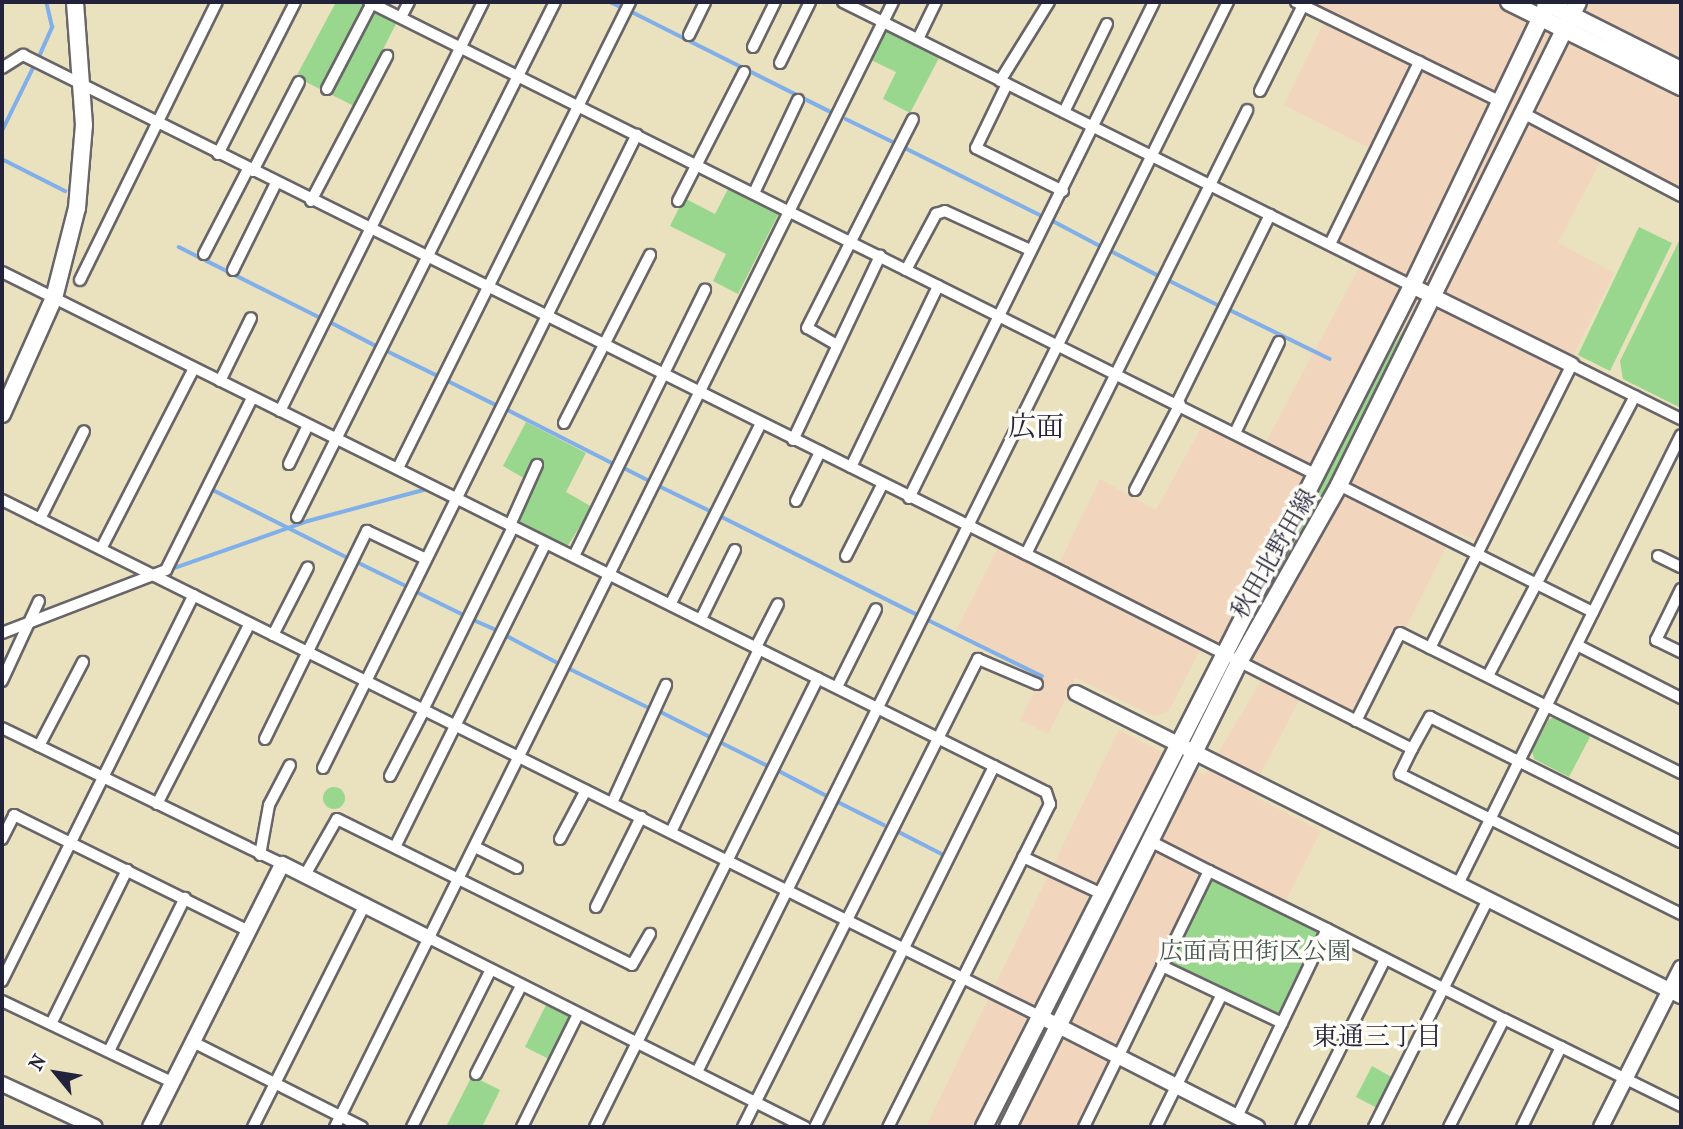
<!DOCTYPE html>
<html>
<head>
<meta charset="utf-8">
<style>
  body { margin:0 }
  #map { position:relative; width:1683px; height:1129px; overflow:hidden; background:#eae1bf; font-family:"IM FELL French Canon","Noto Serif JP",serif }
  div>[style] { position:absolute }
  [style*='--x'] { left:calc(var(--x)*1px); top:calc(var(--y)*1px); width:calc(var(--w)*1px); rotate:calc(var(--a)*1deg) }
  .built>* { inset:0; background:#f1d5bd }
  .green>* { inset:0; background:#98d78d }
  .round { border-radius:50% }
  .stream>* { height:3.5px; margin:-1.75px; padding:0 1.75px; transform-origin:1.75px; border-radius:1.75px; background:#80afea }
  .roads { filter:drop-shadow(2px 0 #686569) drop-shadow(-2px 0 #686569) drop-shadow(0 2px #686569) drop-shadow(0 -2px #686569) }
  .street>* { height:10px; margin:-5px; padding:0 5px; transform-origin:5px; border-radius:5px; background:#fff }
  .secondary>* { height:14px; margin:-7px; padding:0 7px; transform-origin:7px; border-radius:7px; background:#fff }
  .primary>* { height:16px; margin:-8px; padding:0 8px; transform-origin:8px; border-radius:8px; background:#fff }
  span { translate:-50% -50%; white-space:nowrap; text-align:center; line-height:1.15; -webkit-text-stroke:7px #fdfcf7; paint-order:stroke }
  .street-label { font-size:24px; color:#22223b }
  .park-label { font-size:24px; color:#455854 }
  .neighbourhood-label { font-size:26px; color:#22223b }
  .quarter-label { font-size:28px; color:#22223b }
  .frame { position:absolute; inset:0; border:4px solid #22223b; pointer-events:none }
  .north { position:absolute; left:21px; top:1038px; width:70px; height:70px; -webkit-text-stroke:5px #fdfcf7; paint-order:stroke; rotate:300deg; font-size:19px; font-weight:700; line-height:28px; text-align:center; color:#22223b }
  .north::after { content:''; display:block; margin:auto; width:24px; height:32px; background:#22223b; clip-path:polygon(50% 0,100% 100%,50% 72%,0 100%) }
</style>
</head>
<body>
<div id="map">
  <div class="built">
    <i style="clip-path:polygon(1303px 2px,1681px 2px,1681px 188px,1606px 151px,1558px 243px,1614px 273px,1481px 542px,1454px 531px,1357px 726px,1301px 697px,1250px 794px,1321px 831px,1281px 911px,1208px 872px,1080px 1127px,926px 1127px,1119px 730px,1205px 775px,1267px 671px,1058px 566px,1100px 479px,1156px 510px,1205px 421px,1261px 451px,1360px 266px,1339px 244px,1337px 231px,1377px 152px,1284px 105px,1328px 14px)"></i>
    <i style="clip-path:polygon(999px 546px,1201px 648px,1169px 711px,1154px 716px,1076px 678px,1048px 734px,1020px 720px,1043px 675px,956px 631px)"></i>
  </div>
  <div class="green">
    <i style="clip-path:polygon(336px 2px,363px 2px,398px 20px,354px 106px,296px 77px)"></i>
    <i style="clip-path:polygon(882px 29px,939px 58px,910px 113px,883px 99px,896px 72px,867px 58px)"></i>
    <i style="clip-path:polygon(729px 187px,779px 213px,738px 294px,713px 281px,726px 254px,670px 226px,684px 198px,715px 214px)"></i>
    <i style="clip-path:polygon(1639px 227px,1672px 243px,1610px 371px,1578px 355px)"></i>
    <i style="clip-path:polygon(1681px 237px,1681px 408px,1623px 379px,1620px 361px)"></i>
    <i style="clip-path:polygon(1411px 317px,1312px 517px,1257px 602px,1353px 414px)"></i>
    <i style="clip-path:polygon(526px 422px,586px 453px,566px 492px,592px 507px,567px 547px,516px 521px,527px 480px,503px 466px)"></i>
    <i style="clip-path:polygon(1559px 716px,1592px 733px,1569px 777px,1534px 759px,1532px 751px,1549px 719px)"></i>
    <i class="round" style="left:323px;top:787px;width:22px;height:22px"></i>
    <i style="clip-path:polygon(1211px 873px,1327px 929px,1282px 1023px,1166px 965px)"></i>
    <i style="clip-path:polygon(546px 1005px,572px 1018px,551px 1060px,525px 1047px)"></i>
    <i style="clip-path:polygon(1372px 1066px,1395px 1079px,1379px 1109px,1356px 1097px)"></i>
    <i style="clip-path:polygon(472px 1076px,500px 1090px,482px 1127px,446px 1127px)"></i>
  </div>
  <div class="stream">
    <i style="--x:610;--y:2;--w:12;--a:24"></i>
    <i style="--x:632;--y:12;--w:223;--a:26.7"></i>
    <i style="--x:38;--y:59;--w:35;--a:-66"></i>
    <i style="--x:52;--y:27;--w:26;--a:-103"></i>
    <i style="--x:846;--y:119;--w:57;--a:26.1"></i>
    <i style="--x:2;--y:131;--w:70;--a:-63.8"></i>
    <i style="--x:905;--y:148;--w:153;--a:26.4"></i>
    <i style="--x:2;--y:159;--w:71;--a:26.9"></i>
    <i style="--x:1053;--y:221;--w:55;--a:28"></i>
    <i style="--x:179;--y:247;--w:157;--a:26.6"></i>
    <i style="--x:1111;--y:251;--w:54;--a:27.5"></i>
    <i style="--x:1166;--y:279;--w:58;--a:26.6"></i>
    <i style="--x:1230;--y:310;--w:111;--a:26.1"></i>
    <i style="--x:330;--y:322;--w:54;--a:27.5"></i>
    <i style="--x:389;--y:352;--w:55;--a:26.1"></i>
    <i style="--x:448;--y:381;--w:54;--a:26.6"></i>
    <i style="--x:506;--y:409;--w:123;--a:27"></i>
    <i style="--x:626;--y:469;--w:25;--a:27"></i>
    <i style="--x:657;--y:485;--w:61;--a:26.1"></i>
    <i style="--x:211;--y:489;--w:153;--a:26.7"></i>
    <i style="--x:720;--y:516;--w:221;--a:26.6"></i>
    <i style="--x:361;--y:564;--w:48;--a:26"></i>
    <i style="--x:172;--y:569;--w:144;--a:-19.4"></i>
    <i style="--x:308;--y:521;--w:120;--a:-15"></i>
    <i style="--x:419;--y:593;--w:50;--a:26.1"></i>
    <i style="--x:928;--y:620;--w:127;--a:26.2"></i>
    <i style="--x:476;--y:621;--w:24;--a:24"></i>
    <i style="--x:507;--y:636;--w:55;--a:28"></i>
    <i style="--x:568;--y:668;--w:90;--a:26.3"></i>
    <i style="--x:659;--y:711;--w:57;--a:27"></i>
    <i style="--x:722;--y:743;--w:49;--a:26.6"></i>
    <i style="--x:781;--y:772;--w:50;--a:27.6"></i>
    <i style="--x:840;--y:803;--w:49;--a:26.6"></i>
    <i style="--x:899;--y:832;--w:51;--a:27.1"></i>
  </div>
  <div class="roads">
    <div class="street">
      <i style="--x:369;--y:2;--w:1057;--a:26.52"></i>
      <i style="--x:843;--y:2;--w:636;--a:26.52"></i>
      <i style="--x:1296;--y:2;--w:226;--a:26"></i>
      <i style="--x:401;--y:17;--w:17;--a:-62"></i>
      <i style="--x:689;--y:35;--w:37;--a:-64"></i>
      <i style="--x:918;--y:39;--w:41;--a:-64.1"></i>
      <i style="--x:753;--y:47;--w:50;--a:-63.9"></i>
      <i style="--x:780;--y:63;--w:68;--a:-63.8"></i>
      <i style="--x:2;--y:68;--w:25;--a:-32"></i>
      <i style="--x:23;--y:55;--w:1163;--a:26.45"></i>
      <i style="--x:1064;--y:573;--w:390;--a:26.8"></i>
      <i style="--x:1412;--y:749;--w:28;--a:116"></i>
      <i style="--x:1400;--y:774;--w:314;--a:26.5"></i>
      <i style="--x:1000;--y:81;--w:93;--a:-58.2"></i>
      <i style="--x:1007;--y:84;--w:71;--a:115.8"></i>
      <i style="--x:976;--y:148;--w:97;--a:26.3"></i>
      <i style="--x:327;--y:89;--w:97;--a:-62.4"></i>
      <i style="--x:1260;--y:91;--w:96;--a:-63.4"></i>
      <i style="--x:1064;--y:112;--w:98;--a:-64"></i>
      <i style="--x:1523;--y:113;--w:178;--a:27.7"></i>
      <i style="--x:218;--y:154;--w:170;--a:-63.1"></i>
      <i style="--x:253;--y:171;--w:100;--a:-62.7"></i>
      <i style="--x:754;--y:193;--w:103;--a:-64.7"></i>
      <i style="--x:311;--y:201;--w:164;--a:-62.3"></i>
      <i style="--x:678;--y:201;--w:145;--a:-62.9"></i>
      <i style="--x:1330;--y:244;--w:203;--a:-63.9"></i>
      <i style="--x:204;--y:254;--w:96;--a:-62.6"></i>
      <i style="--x:233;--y:270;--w:97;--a:-63.7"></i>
      <i style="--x:906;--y:270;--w:64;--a:-61.8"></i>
      <i style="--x:936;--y:214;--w:9;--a:-18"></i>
      <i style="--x:945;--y:211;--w:94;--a:24.6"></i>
      <i style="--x:2;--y:272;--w:1166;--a:26.48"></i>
      <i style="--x:1046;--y:792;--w:13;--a:72"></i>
      <i style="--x:1050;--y:804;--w:361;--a:116.6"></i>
      <i style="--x:80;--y:280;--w:310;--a:-63.8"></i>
      <i style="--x:837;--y:345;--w:34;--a:-150"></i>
      <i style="--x:807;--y:328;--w:234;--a:-63.1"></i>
      <i style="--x:220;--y:381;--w:70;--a:-63.8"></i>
      <i style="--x:1177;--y:403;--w:210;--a:-63.7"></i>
      <i style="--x:280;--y:411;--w:457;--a:-63.6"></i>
      <i style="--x:564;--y:423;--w:189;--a:-62.9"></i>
      <i style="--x:1235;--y:433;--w:101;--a:-64.2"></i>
      <i style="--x:793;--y:440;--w:204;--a:-64.7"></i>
      <i style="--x:289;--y:464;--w:43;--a:-64"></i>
      <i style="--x:851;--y:467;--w:201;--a:-64.3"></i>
      <i style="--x:398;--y:468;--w:521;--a:-63.53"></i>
      <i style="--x:1339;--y:485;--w:284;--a:26.6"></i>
      <i style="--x:1135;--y:490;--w:97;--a:-62.4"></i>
      <i style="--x:909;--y:498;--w:553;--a:-63.71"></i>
      <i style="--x:2;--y:500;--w:1158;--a:26.45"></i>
      <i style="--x:796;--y:501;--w:55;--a:-63.9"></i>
      <i style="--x:297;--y:517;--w:576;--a:-63.39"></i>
      <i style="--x:40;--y:519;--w:98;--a:-63.4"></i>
      <i style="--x:510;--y:525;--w:66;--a:-65.8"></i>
      <i style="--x:101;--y:549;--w:203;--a:-62.8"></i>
      <i style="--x:1026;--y:554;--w:496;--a:-63.5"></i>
      <i style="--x:574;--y:556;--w:297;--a:-63.8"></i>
      <i style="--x:846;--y:556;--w:80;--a:-63.1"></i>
      <i style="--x:1658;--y:556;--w:25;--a:26"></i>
      <i style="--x:1681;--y:589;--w:57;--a:116.1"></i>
      <i style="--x:1656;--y:640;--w:28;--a:26"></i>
      <i style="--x:671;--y:603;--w:199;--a:-63.4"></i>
      <i style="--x:701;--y:619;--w:77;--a:-63.8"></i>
      <i style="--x:2;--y:633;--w:176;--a:-21"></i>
      <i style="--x:166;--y:570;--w:192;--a:-63.4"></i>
      <i style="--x:273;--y:635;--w:76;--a:-62.8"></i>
      <i style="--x:1577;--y:645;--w:117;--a:27"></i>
      <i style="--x:756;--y:647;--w:48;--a:-62.9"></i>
      <i style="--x:1430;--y:648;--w:317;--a:-63.4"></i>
      <i style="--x:1572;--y:365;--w:122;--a:26.4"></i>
      <i style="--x:1488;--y:676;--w:316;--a:-62.3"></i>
      <i style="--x:2;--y:681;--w:88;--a:-65.2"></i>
      <i style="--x:837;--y:687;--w:87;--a:-63.4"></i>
      <i style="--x:423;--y:710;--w:204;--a:-63.8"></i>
      <i style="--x:1356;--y:721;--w:98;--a:-63.4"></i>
      <i style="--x:1400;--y:633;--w:314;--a:26.5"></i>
      <i style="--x:2;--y:728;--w:311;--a:25.9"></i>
      <i style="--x:265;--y:739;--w:232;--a:-63.9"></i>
      <i style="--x:367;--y:531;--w:65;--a:25.4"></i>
      <i style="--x:39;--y:746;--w:95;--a:-62.4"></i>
      <i style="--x:1412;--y:749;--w:37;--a:-61"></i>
      <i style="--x:1430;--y:717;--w:280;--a:26.5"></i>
      <i style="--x:323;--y:768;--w:707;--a:-63.65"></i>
      <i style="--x:390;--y:776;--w:74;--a:-62.7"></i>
      <i style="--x:612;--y:803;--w:130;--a:-65.4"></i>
      <i style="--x:157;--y:804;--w:203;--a:-62.8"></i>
      <i style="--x:671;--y:832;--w:203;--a:-64.3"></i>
      <i style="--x:2;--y:839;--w:27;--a:-63"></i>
      <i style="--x:14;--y:815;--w:262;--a:26.3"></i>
      <i style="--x:560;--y:839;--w:55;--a:-62"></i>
      <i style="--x:1150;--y:841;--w:66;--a:27"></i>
      <i style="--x:395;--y:847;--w:339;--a:-63.6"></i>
      <i style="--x:475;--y:847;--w:47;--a:26.6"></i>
      <i style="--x:260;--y:855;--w:51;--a:-79.8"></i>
      <i style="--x:269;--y:805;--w:45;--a:-62.3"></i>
      <i style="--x:1023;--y:857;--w:85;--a:25.1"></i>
      <i style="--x:305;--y:875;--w:64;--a:-60.3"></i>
      <i style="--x:337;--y:819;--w:329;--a:26.3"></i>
      <i style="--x:632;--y:965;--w:36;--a:-60"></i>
      <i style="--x:1458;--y:884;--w:501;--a:-63.59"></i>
      <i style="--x:596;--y:907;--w:101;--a:-63.4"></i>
      <i style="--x:1327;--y:929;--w:199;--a:27"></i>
      <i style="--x:429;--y:938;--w:421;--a:26.7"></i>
      <i style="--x:1162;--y:966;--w:133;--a:25.4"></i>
      <i style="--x:2;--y:981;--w:431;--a:-63.6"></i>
      <i style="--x:2;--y:1001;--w:188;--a:25.5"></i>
      <i style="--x:51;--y:1024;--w:172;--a:-63.7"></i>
      <i style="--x:193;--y:1042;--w:189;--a:26.7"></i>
      <i style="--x:1561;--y:1047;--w:134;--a:26.2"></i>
      <i style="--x:109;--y:1051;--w:171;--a:-63.6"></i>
      <i style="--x:697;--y:1072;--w:1195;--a:-63.61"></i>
      <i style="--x:476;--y:1074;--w:99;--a:-62.9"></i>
      <i style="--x:253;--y:1127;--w:250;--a:-63.3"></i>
      <i style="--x:335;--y:1127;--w:1256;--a:-63.62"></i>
      <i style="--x:412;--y:1127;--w:174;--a:-63.4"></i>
      <i style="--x:522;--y:1127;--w:126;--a:-63.6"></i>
      <i style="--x:595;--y:1127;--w:501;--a:-63.59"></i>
      <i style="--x:743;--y:1127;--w:524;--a:-63.34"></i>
      <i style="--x:978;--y:659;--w:64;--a:23"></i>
      <i style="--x:815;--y:1127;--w:403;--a:-63.6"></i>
      <i style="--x:1084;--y:1127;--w:285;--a:-64"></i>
      <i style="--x:1209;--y:871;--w:131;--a:26.2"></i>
      <i style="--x:1327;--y:929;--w:208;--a:115.6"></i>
      <i style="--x:1156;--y:1127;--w:148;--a:-63.6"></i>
      <i style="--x:1301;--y:1127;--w:188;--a:-63.4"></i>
      <i style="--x:1374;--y:1127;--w:255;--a:-63.4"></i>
      <i style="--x:1449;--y:1127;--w:121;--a:-63"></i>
      <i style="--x:1504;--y:1019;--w:64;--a:26.2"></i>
      <i style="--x:1561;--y:1047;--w:89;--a:116"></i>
    </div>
    <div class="secondary">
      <i style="--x:1412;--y:286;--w:178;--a:26.3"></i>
      <i style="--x:1076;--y:693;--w:677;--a:26.6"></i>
      <i style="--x:1039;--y:1016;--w:245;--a:27"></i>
      <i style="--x:2;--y:1084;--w:102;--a:24.8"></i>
      <i style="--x:150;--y:1127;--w:294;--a:-63.3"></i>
      <i style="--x:282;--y:864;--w:165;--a:26.7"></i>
      <i style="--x:1601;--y:1127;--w:178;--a:-63.3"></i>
    </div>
    <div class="primary">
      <i style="--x:1509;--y:2;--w:192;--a:26.3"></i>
      <i style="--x:1545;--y:2;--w:152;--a:26.6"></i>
      <i style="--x:2;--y:414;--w:127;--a:-65.9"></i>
      <i style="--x:54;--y:298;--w:93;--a:-75.7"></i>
      <i style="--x:77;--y:208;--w:83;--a:-85.2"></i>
      <i style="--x:84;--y:125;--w:123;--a:-94.2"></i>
      <i style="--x:984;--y:1127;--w:944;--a:-63.03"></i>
      <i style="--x:1412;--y:286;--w:315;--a:-64.4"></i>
      <i style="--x:1008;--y:1127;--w:519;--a:-63.58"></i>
      <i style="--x:1239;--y:662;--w:203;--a:-60.5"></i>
      <i style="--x:1339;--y:485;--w:539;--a:-63.67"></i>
    </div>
  </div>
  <div class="street-label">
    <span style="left:1274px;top:554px;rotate:-60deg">秋田北野田線</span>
  </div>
  <div class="park-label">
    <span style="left:1255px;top:952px">広面高田街区公園</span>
  </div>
  <div class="neighbourhood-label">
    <span style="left:1377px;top:1037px">東通三丁目</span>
  </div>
  <div class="quarter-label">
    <span style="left:1036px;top:427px">広面</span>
  </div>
  <div class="frame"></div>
  <div class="north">N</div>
</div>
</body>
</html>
